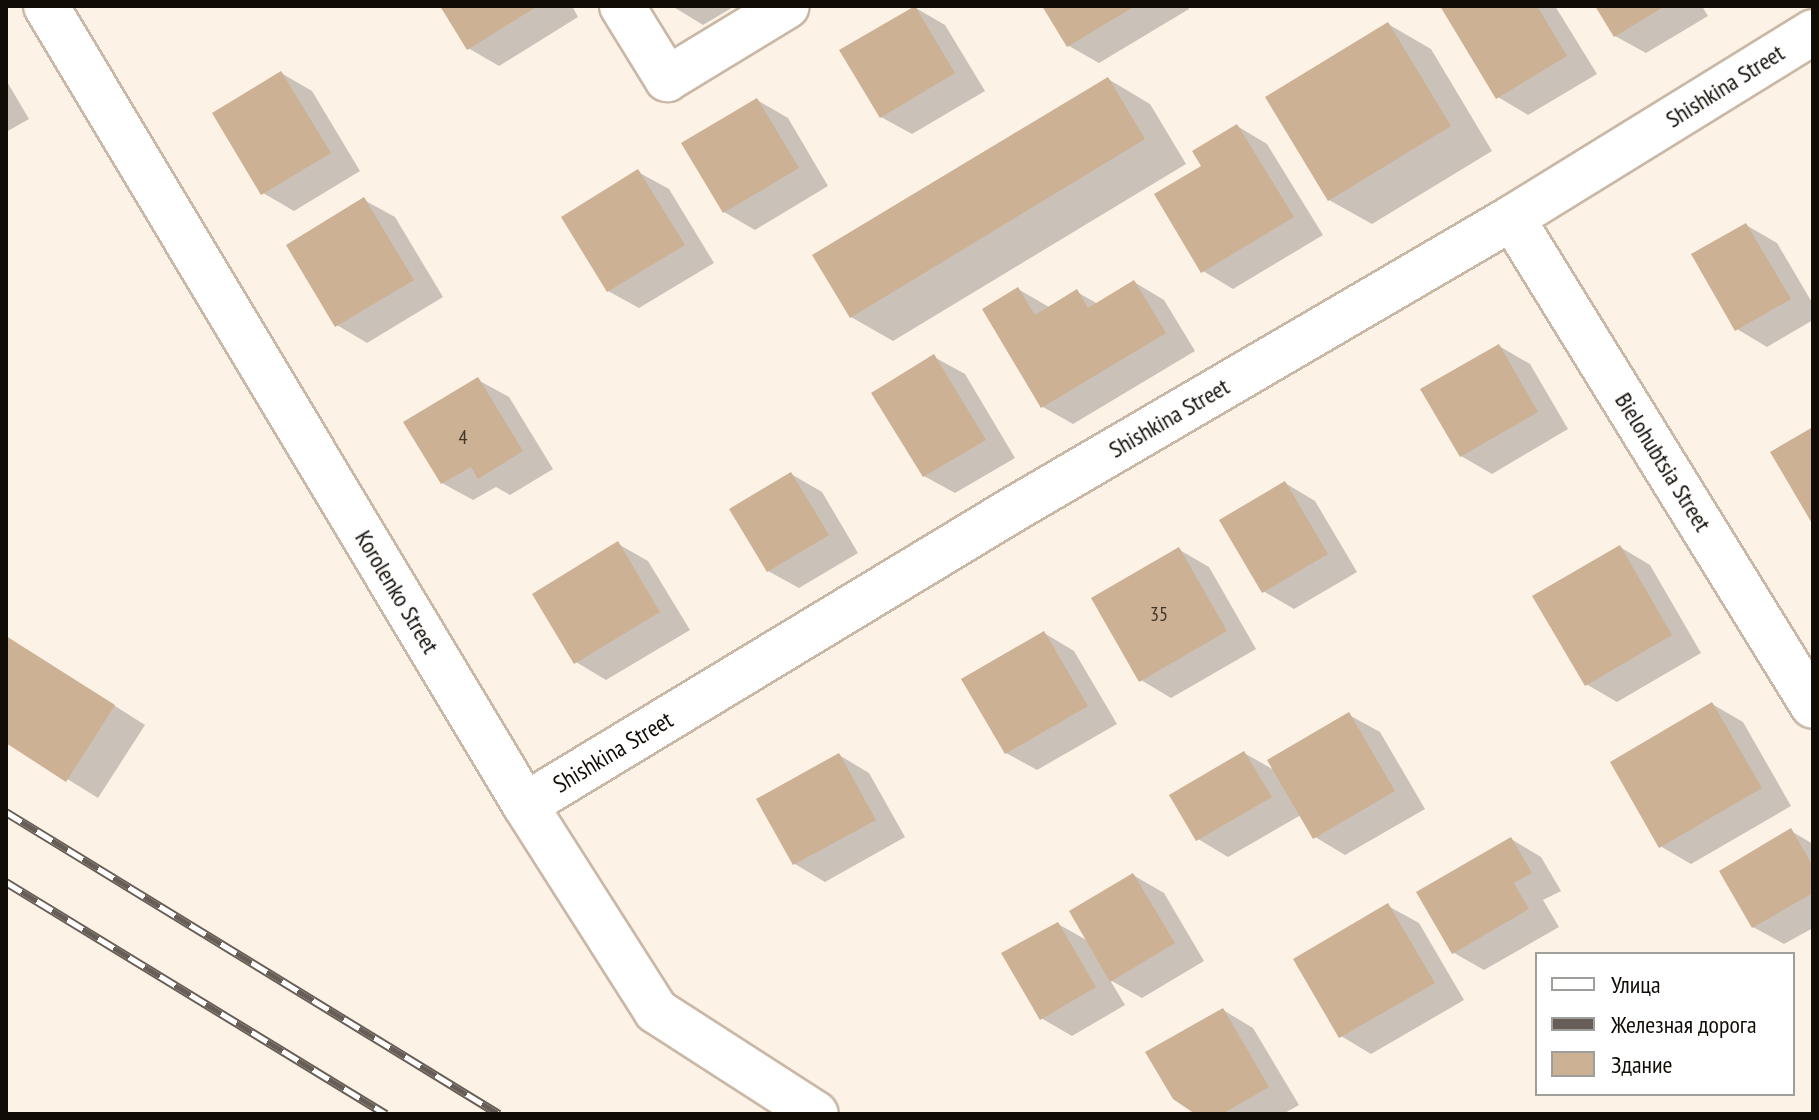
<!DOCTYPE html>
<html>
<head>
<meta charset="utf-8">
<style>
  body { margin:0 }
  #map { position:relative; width:1819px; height:1120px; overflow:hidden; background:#fdf2e6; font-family:"PT Sans Narrow",sans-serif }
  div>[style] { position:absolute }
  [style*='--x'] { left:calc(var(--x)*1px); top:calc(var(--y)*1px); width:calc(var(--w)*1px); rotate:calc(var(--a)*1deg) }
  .shadow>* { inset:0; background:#0003 }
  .building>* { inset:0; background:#ccb194 }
  .roads { filter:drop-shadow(2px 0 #cab8a6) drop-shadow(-2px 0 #cab8a6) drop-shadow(0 2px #cab8a6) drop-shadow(0 -2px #cab8a6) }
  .street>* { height:44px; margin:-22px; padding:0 22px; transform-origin:22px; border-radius:22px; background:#fff }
  .secondary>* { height:44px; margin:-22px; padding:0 22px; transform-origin:22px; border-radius:22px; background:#fff }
  .rail>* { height:9px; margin-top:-4.5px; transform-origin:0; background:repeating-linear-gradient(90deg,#fff 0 18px,#675f57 0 36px); box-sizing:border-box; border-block:2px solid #675f57 }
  span { translate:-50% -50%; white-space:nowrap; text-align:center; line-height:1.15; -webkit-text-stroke:7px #fff; paint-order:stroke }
  .number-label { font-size:20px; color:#40352a }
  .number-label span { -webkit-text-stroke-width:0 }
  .street-label { font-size:24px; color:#120c06 }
  .frame { position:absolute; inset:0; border:8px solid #120c06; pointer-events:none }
  .legend { position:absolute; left:1535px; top:952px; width:260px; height:144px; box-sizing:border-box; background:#fff; border:2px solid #a09e9b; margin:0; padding:10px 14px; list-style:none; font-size:24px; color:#120c06 }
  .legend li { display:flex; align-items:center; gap:16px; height:40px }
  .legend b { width:40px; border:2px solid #a09e9b }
</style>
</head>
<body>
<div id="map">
  <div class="shadow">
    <i style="clip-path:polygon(442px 6px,572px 6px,578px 17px,499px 66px,468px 48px)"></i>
    <i style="clip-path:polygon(672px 6px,735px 6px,703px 25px)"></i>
    <i style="clip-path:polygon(1045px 6px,1188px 6px,1189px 9px,1099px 63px,1069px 46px)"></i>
    <i style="clip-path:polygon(1442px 6px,1555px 6px,1597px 74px,1528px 115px,1498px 97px)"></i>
    <i style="clip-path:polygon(1597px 6px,1702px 6px,1708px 16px,1646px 53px,1615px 36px)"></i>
    <i style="clip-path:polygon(914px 7px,945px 25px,985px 91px,912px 134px,881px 117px)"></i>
    <i style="clip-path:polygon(1388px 24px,1431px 49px,1492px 151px,1372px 224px,1329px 200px)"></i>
    <i style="clip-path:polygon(281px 73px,312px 91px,360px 171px,294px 211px,263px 193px)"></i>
    <i style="clip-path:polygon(1108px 79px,1150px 104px,1186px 164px,893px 341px,851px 317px)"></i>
    <i style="clip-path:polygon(6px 80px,29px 119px,6px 132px)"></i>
    <i style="clip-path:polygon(757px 100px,788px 118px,828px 186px,755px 230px,724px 212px)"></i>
    <i style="clip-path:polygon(1237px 126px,1267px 144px,1323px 235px,1233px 289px,1203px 271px,1203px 166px)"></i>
    <i style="clip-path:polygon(638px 172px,669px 189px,714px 263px,639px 308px,608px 291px)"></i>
    <i style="clip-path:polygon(364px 200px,395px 217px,443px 297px,367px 343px,337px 325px)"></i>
    <i style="clip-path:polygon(1746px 225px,1777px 243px,1813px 304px,1813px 320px,1767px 347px,1737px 329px)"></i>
    <i style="clip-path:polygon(1134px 282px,1164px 300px,1195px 351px,1073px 424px,1043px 407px,1018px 289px,1049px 307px,1077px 292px,1098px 304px)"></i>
    <i style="clip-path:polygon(1499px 346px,1530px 364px,1568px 429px,1492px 474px,1461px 456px)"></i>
    <i style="clip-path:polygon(934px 357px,965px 374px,1015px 458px,955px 493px,924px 476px)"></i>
    <i style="clip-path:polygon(478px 380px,509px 397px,553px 469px,510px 495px,496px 487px,473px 500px,442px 483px)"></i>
    <i style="clip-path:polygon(791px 474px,822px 492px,858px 553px,799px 588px,768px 571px)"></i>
    <i style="clip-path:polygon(1285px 483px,1315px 501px,1357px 572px,1294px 609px,1263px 591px)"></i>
    <i style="clip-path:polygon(618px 544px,648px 561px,690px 630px,606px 680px,576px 662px)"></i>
    <i style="clip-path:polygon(1620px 547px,1650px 565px,1701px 653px,1617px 702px,1586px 684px)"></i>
    <i style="clip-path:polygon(1178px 549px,1209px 567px,1256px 649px,1171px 698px,1141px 680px)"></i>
    <i style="clip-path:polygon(1044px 633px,1074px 651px,1117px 724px,1037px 770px,1006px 753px)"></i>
    <i style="clip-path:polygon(6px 637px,145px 725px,98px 798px,6px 741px)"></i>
    <i style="clip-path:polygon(1712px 704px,1743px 722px,1791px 806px,1691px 864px,1660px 846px)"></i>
    <i style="clip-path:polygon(1349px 715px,1380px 732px,1425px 809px,1345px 855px,1315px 837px,1301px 815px,1228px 857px,1198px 839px,1244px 753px,1276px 771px)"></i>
    <i style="clip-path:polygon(839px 755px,869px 773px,905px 837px,825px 882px,795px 864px)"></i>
    <i style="clip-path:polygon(1791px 831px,1813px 844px,1813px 928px,1784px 944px,1753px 927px)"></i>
    <i style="clip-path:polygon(1511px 839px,1541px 857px,1561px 891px,1543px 900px,1559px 927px,1484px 970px,1454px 953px)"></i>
    <i style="clip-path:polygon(1133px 875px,1164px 893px,1204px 961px,1142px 998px,1110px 980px,1125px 1005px,1072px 1036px,1041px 1018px,1058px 924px,1090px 942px)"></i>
    <i style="clip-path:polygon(1388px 906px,1419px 923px,1464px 1000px,1371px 1054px,1341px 1036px)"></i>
    <i style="clip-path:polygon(1223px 1010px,1253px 1028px,1299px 1105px,1283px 1114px,1199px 1114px)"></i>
  </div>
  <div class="building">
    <i style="clip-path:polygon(440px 6px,538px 6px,467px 50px)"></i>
    <i style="clip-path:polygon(915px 6px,955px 73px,880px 118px,839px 50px)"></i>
    <i style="clip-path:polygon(1042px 6px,1135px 6px,1067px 47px)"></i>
    <i style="clip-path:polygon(1440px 6px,1537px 6px,1567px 56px,1496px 99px)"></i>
    <i style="clip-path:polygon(1595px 6px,1665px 6px,1614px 37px)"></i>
    <i style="clip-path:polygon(1388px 22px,1451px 126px,1328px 201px,1265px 97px)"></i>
    <i style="clip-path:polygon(281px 71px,331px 153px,261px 195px,212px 113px)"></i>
    <i style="clip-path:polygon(1108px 77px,1145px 139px,850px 318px,812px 255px)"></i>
    <i style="clip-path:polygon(757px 98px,799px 168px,723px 213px,681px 143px)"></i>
    <i style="clip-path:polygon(1237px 124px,1294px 217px,1201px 273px,1154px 194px,1201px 166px,1192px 151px)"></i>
    <i style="clip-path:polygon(638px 169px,685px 245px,607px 292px,561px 217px)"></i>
    <i style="clip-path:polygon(364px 197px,414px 280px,335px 327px,286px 245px)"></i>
    <i style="clip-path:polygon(1746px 223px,1791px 299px,1735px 331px,1691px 254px)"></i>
    <i style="clip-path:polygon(1134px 280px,1166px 333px,1041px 408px,982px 309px,1018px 287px,1035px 315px,1077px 289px,1088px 308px)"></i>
    <i style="clip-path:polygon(1499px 344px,1538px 412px,1460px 457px,1420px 389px)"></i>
    <i style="clip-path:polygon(934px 354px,986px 440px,923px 477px,871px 393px)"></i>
    <i style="clip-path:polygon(478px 377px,523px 451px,478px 479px,471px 467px,441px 484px,403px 422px)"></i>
    <i style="clip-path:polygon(1813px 427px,1813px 525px,1770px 452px)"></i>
    <i style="clip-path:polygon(791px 472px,829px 535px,767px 572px,729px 509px)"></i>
    <i style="clip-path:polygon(1285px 481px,1328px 554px,1262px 593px,1219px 520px)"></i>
    <i style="clip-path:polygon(618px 541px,660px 612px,574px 664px,532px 594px)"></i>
    <i style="clip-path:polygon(1620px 545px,1672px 635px,1585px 686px,1532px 596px)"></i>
    <i style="clip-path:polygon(1179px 547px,1227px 631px,1139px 682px,1091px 598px)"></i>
    <i style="clip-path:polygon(1044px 631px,1088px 706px,1005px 754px,961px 679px)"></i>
    <i style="clip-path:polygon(6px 636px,115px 705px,66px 782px,6px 743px)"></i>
    <i style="clip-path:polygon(1712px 702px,1762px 788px,1659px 848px,1610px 762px)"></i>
    <i style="clip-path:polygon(1349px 712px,1395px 791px,1313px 839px,1267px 760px)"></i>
    <i style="clip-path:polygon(1244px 751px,1272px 797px,1196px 841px,1169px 795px)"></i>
    <i style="clip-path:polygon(839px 753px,876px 820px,793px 865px,756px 799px)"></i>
    <i style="clip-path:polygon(1791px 828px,1813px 866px,1813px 893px,1752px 928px,1719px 871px)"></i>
    <i style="clip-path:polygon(1511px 837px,1532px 873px,1514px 883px,1529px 909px,1452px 954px,1416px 892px)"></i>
    <i style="clip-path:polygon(1133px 873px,1175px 943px,1110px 982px,1069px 911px)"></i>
    <i style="clip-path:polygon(1388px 903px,1435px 983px,1339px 1038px,1293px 959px)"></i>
    <i style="clip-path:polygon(1058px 922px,1096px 987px,1040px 1020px,1001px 953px)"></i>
    <i style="clip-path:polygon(1223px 1008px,1269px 1087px,1222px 1114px,1195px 1114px,1173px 1099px,1145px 1052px)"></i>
  </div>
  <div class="roads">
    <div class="street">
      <i style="--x:622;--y:6;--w:86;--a:58.3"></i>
      <i style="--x:667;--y:79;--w:140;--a:-31.3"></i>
      <i style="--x:1512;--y:218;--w:573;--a:58.33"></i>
      <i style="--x:525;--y:805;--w:572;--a:-31.19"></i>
      <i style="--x:1014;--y:509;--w:577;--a:-30.3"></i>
      <i style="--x:1512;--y:218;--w:354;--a:-31.7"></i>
    </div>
    <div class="secondary">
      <i style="--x:46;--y:6;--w:932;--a:59.06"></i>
      <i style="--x:525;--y:805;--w:244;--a:57.5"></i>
      <i style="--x:656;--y:1011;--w:190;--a:32.8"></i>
    </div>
  </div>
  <div class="rail">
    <i style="--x:6;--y:812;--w:578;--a:31.49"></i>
    <i style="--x:6;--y:882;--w:445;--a:31.4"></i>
  </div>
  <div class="number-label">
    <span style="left:463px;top:437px">4</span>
    <span style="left:1159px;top:614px">35</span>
  </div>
  <div class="street-label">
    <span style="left:1725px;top:86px;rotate:-32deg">Shishkina Street</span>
    <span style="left:1169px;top:418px;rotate:-30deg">Shishkina Street</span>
    <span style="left:1663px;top:462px;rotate:58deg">Bielohubtsia Street</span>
    <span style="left:397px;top:592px;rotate:59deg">Korolenko Street</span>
    <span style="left:613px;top:752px;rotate:-31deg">Shishkina Street</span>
  </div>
  <div class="frame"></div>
  <ul class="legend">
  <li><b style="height:10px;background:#fff"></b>Улица</li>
  <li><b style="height:10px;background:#675f57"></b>Железная дорога</li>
  <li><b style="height:22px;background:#ccb194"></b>Здание</li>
  </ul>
</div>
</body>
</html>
